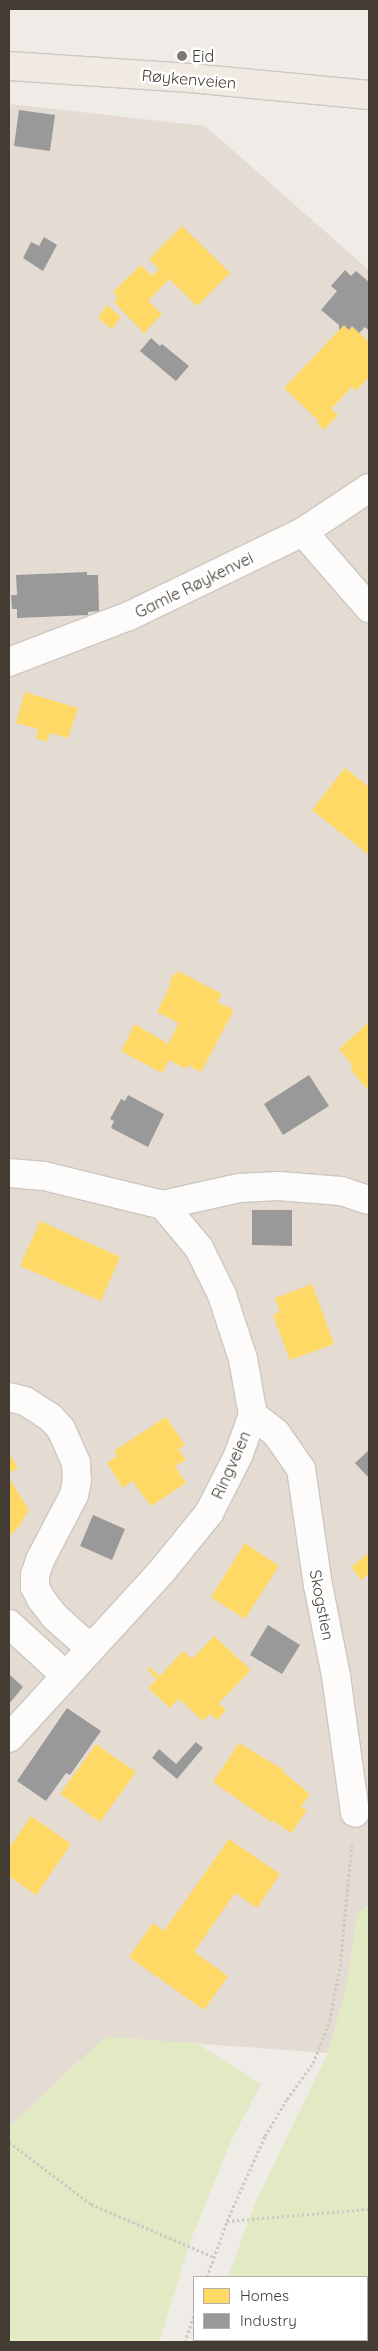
<!DOCTYPE html>
<html>
<head>
<meta charset="utf-8">
<style>
  body { margin:0 }
  #map { position:relative; width:378px; height:2351px; overflow:hidden; background:#efebe6; font-family:Quicksand,sans-serif }
  div>[style] { position:absolute }
  [style*='--x'] { left:calc(var(--x)*1px); top:calc(var(--y)*1px); width:calc(var(--w)*1px); rotate:calc(var(--a)*1deg) }
  .residential>* { inset:0; background:#e4dcd3 }
  .green>* { inset:0; background:#e1eac3 }
  .homes>* { inset:0; background:#ffd966 }
  .industry>* { inset:0; background:#999 }
  .path>* { height:3px; margin-top:-1.5px; transform-origin:0; background:repeating-linear-gradient(90deg,#cdc9c5 0 2.5px,transparent 0 5px) }
  .roads { filter:drop-shadow(1px 0 #cbc7c2) drop-shadow(-1px 0 #cbc7c2) drop-shadow(0 1px #cbc7c2) drop-shadow(0 -1px #cbc7c2) }
  .minor>* { height:28px; margin:-14px; padding:0 14px; transform-origin:14px; border-radius:14px; background:#fdfcfb }
  .major>* { height:28px; margin:-14px; padding:0 14px; transform-origin:14px; border-radius:14px; background:#f0eae2 }
  .dots>* { width:14px; height:14px; translate:-50% -50%; box-sizing:border-box; border:2px solid #fff; border-radius:50% }
  span { translate:-50% -50%; white-space:nowrap; text-align:center; line-height:1.15; -webkit-text-stroke:5px #fff; paint-order:stroke }
  .poi-label { font-size:16px; color:#443b32 }
  .left { translate:0 -50%; text-align:left }
  .street-label { font-size:16px; color:#443b32 }
  .frame { position:absolute; inset:0; border:10px solid #443b32; pointer-events:none }
  .legend { position:absolute; left:193px; top:2276px; width:175px; height:65px; box-sizing:border-box; background:#fff; border:1px solid #b4b1ad; margin:0; padding:6px 9px; list-style:none; font-size:15px; color:#443b32 }
  .legend li { display:flex; align-items:center; gap:10px; height:25px }
  .legend b { width:25px; border:1px solid #b4b1ad }
</style>
</head>
<body>
<div id="map">
  <div class="residential">
    <i style="clip-path:polygon(9px 104px,205px 126px,369px 270px,369px 1904px,357px 1915px,347px 1985px,328px 2053px,105px 2037px,9px 2127px)"></i>
  </div>
  <div class="green">
    <i style="clip-path:polygon(369px 1904px,369px 2342px,205px 2342px,205px 2340px,367px 2340px,367px 2277px,228px 2277px,256px 2201px,328px 2053px,347px 1985px,357px 1915px)"></i>
    <i style="clip-path:polygon(105px 2037px,196px 2043px,261px 2084px,231px 2141px,191px 2239px,159px 2342px,9px 2342px,9px 2127px)"></i>
  </div>
  <div class="homes">
    <i style="clip-path:polygon(182px 226px,230px 273px,197px 306px,169px 279px,148px 301px,162px 314px,144px 333px,114px 302px,118px 297px,113px 292px,141px 265px,152px 276px,159px 269px,149px 259px)"></i>
    <i style="clip-path:polygon(107px 305px,121px 317px,112px 329px,98px 318px)"></i>
    <i style="clip-path:polygon(344px 325px,349px 330px,352px 326px,369px 342px,369px 377px,356px 391px,352px 387px,331px 409px,338px 415px,324px 430px,317px 423px,319px 421px,284px 388px)"></i>
    <i style="clip-path:polygon(25px 692px,78px 708px,68px 738px,50px 733px,47px 742px,36px 738px,38px 729px,16px 723px)"></i>
    <i style="clip-path:polygon(345px 768px,369px 787px,369px 855px,312px 810px)"></i>
    <i style="clip-path:polygon(178px 971px,222px 994px,217px 1002px,234px 1010px,201px 1072px,188px 1065px,186px 1069px,169px 1060px,162px 1073px,121px 1051px,135px 1024px,168px 1044px,179px 1023px,157px 1012px,171px 984px,169px 983px,174px 973px,176px 975px)"></i>
    <i style="clip-path:polygon(369px 1022px,369px 1091px,350px 1069px,353px 1066px,339px 1049px)"></i>
    <i style="clip-path:polygon(40px 1221px,120px 1257px,101px 1301px,20px 1266px)"></i>
    <i style="clip-path:polygon(312px 1284px,334px 1344px,290px 1360px,273px 1315px,280px 1312px,275px 1298px)"></i>
    <i style="clip-path:polygon(166px 1417px,185px 1445px,178px 1449px,186px 1460px,175px 1466px,186px 1483px,151px 1506px,132px 1481px,123px 1488px,107px 1463px,117px 1456px,114px 1451px)"></i>
    <i style="clip-path:polygon(9px 1454px,18px 1468px,9px 1473px)"></i>
    <i style="clip-path:polygon(9px 1478px,29px 1510px,18px 1528px,9px 1536px)"></i>
    <i style="clip-path:polygon(245px 1543px,279px 1566px,245px 1619px,211px 1597px)"></i>
    <i style="clip-path:polygon(368px 1554px,369px 1574px,361px 1580px,351px 1567px)"></i>
    <i style="clip-path:polygon(214px 1636px,251px 1670px,219px 1703px,226px 1710px,217px 1720px,210px 1714px,203px 1721px,179px 1699px,170px 1708px,148px 1688px,157px 1679px,147px 1669px,149px 1667px,160px 1676px,183px 1651px,192px 1659px)"></i>
    <i style="clip-path:polygon(239px 1743px,284px 1770px,283px 1772px,310px 1794px,301px 1807px,307px 1810px,291px 1833px,272px 1820px,271px 1822px,213px 1782px)"></i>
    <i style="clip-path:polygon(96px 1744px,136px 1772px,100px 1822px,60px 1794px)"></i>
    <i style="clip-path:polygon(31px 1816px,71px 1844px,36px 1895px,9px 1876px,9px 1848px)"></i>
    <i style="clip-path:polygon(229px 1839px,280px 1874px,257px 1908px,235px 1893px,194px 1952px,228px 1976px,204px 2010px,129px 1957px,153px 1923px,164px 1931px)"></i>
  </div>
  <div class="industry">
    <i style="clip-path:polygon(19px 110px,55px 115px,50px 151px,14px 146px)"></i>
    <i style="clip-path:polygon(44px 237px,57px 245px,43px 271px,23px 258px,31px 242px,39px 246px)"></i>
    <i style="clip-path:polygon(345px 270px,351px 276px,356px 271px,369px 282px,369px 331px,365px 327px,359px 333px,352px 326px,349px 330px,344px 325px,339px 330px,339px 325px,321px 310px,337px 291px,331px 286px)"></i>
    <i style="clip-path:polygon(151px 338px,160px 346px,162px 344px,189px 366px,176px 381px,140px 351px)"></i>
    <i style="clip-path:polygon(87px 572px,87px 575px,98px 575px,99px 611px,88px 612px,88px 615px,17px 618px,17px 609px,12px 609px,11px 595px,17px 595px,16px 575px)"></i>
    <i style="clip-path:polygon(309px 1075px,329px 1106px,283px 1135px,264px 1104px)"></i>
    <i style="clip-path:polygon(128px 1095px,164px 1114px,148px 1147px,111px 1128px,114px 1121px,110px 1119px,121px 1099px,125px 1101px)"></i>
    <i style="clip-path:polygon(252px 1210px,292px 1210px,292px 1246px,252px 1245px)"></i>
    <i style="clip-path:polygon(369px 1450px,369px 1478px,355px 1463px)"></i>
    <i style="clip-path:polygon(93px 1515px,125px 1529px,112px 1560px,80px 1546px)"></i>
    <i style="clip-path:polygon(268px 1625px,300px 1645px,282px 1674px,250px 1655px)"></i>
    <i style="clip-path:polygon(9px 1674px,23px 1687px,9px 1704px)"></i>
    <i style="clip-path:polygon(67px 1708px,101px 1731px,70px 1775px,66px 1773px,46px 1801px,17px 1781px)"></i>
    <i style="clip-path:polygon(196px 1742px,203px 1748px,177px 1779px,152px 1758px,159px 1749px,176px 1764px)"></i>
  </div>
  <div class="path">
    <i style="--x:9;--y:2142;--w:103;--a:37.1"></i>
    <i style="--x:91;--y:2204;--w:134;--a:23.3"></i>
    <i style="--x:227;--y:2221;--w:143;--a:-4.8"></i>
    <i style="--x:207;--y:2277;--w:59;--a:-70.3"></i>
    <i style="--x:227;--y:2221;--w:93;--a:-65.9"></i>
    <i style="--x:265;--y:2136;--w:43;--a:-59.3"></i>
    <i style="--x:287;--y:2099;--w:44;--a:-54.2"></i>
    <i style="--x:313;--y:2063;--w:46;--a:-68.4"></i>
    <i style="--x:330;--y:2020;--w:55;--a:-79.5"></i>
    <i style="--x:340;--y:1966;--w:124;--a:-84.4"></i>
    <i style="--x:185;--y:2342;--w:28;--a:-72"></i>
  </div>
  <div class="roads">
    <div class="minor">
      <i style="--x:303;--y:532;--w:101;--a:49"></i>
      <i style="--x:9;--y:662;--w:129;--a:-21"></i>
      <i style="--x:129;--y:616;--w:193;--a:-25.8"></i>
      <i style="--x:303;--y:532;--w:79;--a:-33.7"></i>
      <i style="--x:9;--y:1173;--w:35;--a:5"></i>
      <i style="--x:44;--y:1176;--w:122;--a:13.7"></i>
      <i style="--x:163;--y:1205;--w:56;--a:50.1"></i>
      <i style="--x:199;--y:1248;--w:52;--a:63.9"></i>
      <i style="--x:222;--y:1295;--w:67;--a:71.8"></i>
      <i style="--x:243;--y:1359;--w:57;--a:79.9"></i>
      <i style="--x:253;--y:1415;--w:44;--a:110.1"></i>
      <i style="--x:238;--y:1456;--w:64;--a:117"></i>
      <i style="--x:209;--y:1513;--w:75;--a:129"></i>
      <i style="--x:162;--y:1571;--w:226;--a:132.5"></i>
      <i style="--x:163;--y:1205;--w:78;--a:-12.6"></i>
      <i style="--x:239;--y:1188;--w:40;--a:-2.9"></i>
      <i style="--x:279;--y:1186;--w:62;--a:4.6"></i>
      <i style="--x:341;--y:1191;--w:29;--a:18"></i>
      <i style="--x:9;--y:1397;--w:16;--a:14"></i>
      <i style="--x:25;--y:1401;--w:30;--a:33"></i>
      <i style="--x:50;--y:1417;--w:16;--a:47"></i>
      <i style="--x:61;--y:1429;--w:37;--a:66"></i>
      <i style="--x:76;--y:1463;--w:17;--a:87"></i>
      <i style="--x:77;--y:1480;--w:15;--a:101"></i>
      <i style="--x:74;--y:1495;--w:73;--a:117.6"></i>
      <i style="--x:40;--y:1560;--w:16;--a:108"></i>
      <i style="--x:35;--y:1575;--w:12;--a:90"></i>
      <i style="--x:35;--y:1587;--w:13;--a:63"></i>
      <i style="--x:41;--y:1599;--w:23;--a:52"></i>
      <i style="--x:55;--y:1617;--w:47;--a:41.5"></i>
      <i style="--x:253;--y:1415;--w:29;--a:38"></i>
      <i style="--x:276;--y:1433;--w:44;--a:55.2"></i>
      <i style="--x:301;--y:1469;--w:117;--a:81.7"></i>
      <i style="--x:318;--y:1585;--w:93;--a:78.8"></i>
      <i style="--x:336;--y:1676;--w:138;--a:82.1"></i>
      <i style="--x:9;--y:1624;--w:76;--a:42.3"></i>
    </div>
    <div class="major">
      <i style="--x:9;--y:66;--w:181;--a:3.8"></i>
      <i style="--x:190;--y:78;--w:180;--a:5.4"></i>
    </div>
  </div>
  <div class="dots">
    <i style="left:182px;top:56px;background:#807971"></i>
  </div>
  <div class="poi-label">
    <span class="left" style="left:192px;top:56px">Eid</span>
  </div>
  <div class="street-label">
    <span style="left:189px;top:79px;rotate:5deg">Røykenveien</span>
    <span style="left:194px;top:585px;rotate:-26deg">Gamle Røykenvei</span>
    <span style="left:231px;top:1465px;rotate:-66deg">Ringveien</span>
    <span style="left:322px;top:1605px;rotate:79deg">Skogstien</span>
  </div>
  <div class="frame"></div>
  <ul class="legend">
  <li><b style="height:14px;background:#ffd966"></b>Homes</li>
  <li><b style="height:14px;background:#999"></b>Industry</li>
  </ul>
</div>
</body>
</html>
